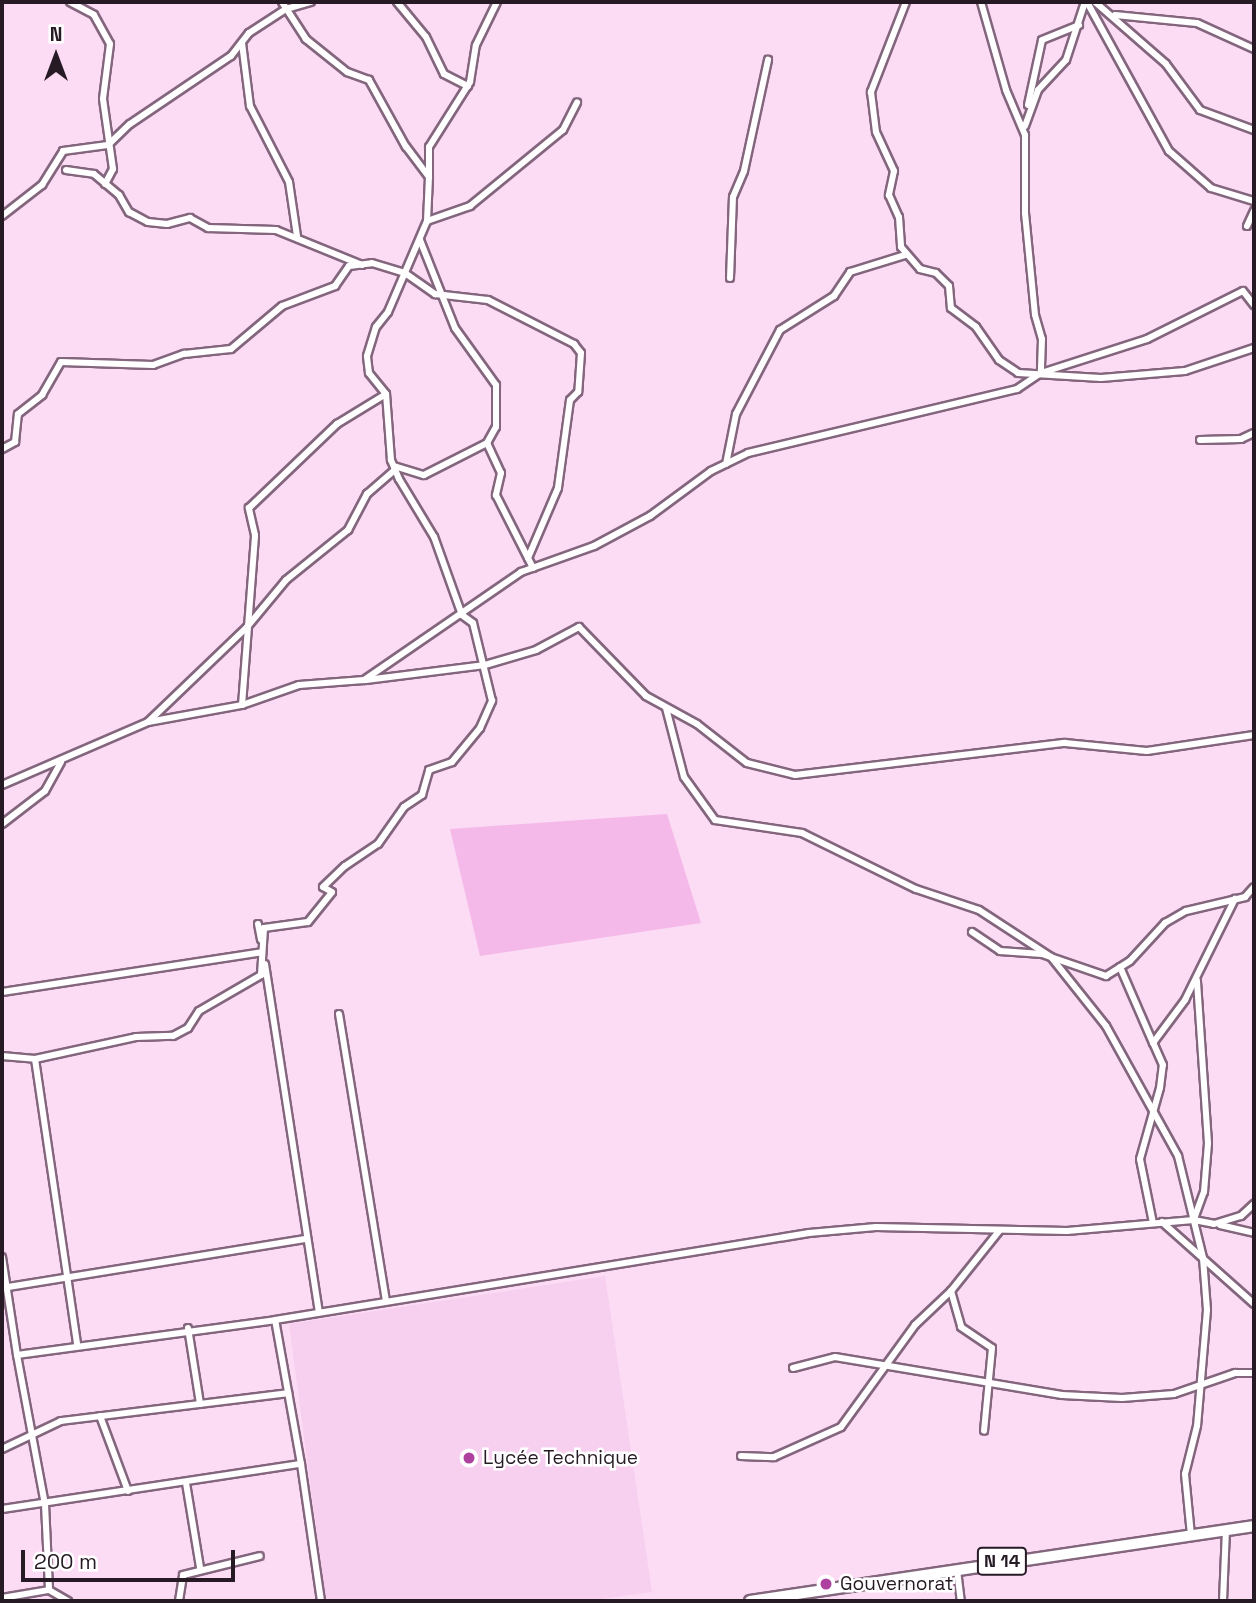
<!DOCTYPE html>
<html>
<head>
<meta charset="utf-8">
<style>
  body { margin:0 }
  #map { position:relative; width:1256px; height:1603px; overflow:hidden; background:#fcdbf5; font-family:"Space Grotesk",sans-serif }
  div>[style] { position:absolute }
  [style*='--x'] { left:calc(var(--x)*1px); top:calc(var(--y)*1px); width:calc(var(--w)*1px); rotate:calc(var(--a)*1deg) }
  .built>* { inset:0; background:#f7d0f0 }
  .green>* { inset:0; background:#f4b9e9 }
  .roads { filter:drop-shadow(2px 0 #83667d) drop-shadow(-2px 0 #83667d) drop-shadow(0 2px #83667d) drop-shadow(0 -2px #83667d) }
  .street>* { height:6px; margin:-3px; padding:0 3px; transform-origin:3px; border-radius:3px; background:#fff }
  .primary>* { height:10px; margin:-5px; padding:0 5px; transform-origin:5px; border-radius:5px; background:#fff }
  .dots>* { width:19px; height:19px; translate:-50% -50%; box-sizing:border-box; border:4px solid #fff; border-radius:50% }
  span { translate:-50% -50%; white-space:nowrap; text-align:center; line-height:1.15; -webkit-text-stroke:5px #fff; paint-order:stroke }
  .shield-label span { padding:2px 5px; background:#fff; border:2px solid; border-radius:5px; -webkit-text-stroke-width:0 }
  .shield-label { font-size:18px; color:#261a24; font-weight:700 }
  .poi-label { font-size:19px; color:#261a24 }
  .left { translate:0 -50%; text-align:left }
  .frame { position:absolute; inset:0; border:4px solid #261a24; pointer-events:none }
  .north { position:absolute; left:21px; top:21px; width:70px; height:70px; -webkit-text-stroke:5px #fff; paint-order:stroke; rotate:0deg; font-size:19px; font-weight:700; line-height:28px; text-align:center; color:#261a24 }
  .north::after { content:''; display:block; margin:auto; width:24px; height:32px; background:#261a24; clip-path:polygon(50% 0,100% 100%,50% 72%,0 100%) }
  .scale { position:absolute; left:21px; top:1550px; width:214px; height:32px; box-sizing:border-box; border:4px solid #261a24; border-top:0; padding-left:9px; font-size:21px; line-height:24px; white-space:nowrap; color:#261a24; -webkit-text-stroke:5px #fff; paint-order:stroke }
</style>
</head>
<body>
<div id="map">
  <div class="built">
    <i style="clip-path:polygon(605px 1276px,652px 1592px,587px 1601px,326px 1601px,289px 1324px)"></i>
  </div>
  <div class="green">
    <i style="clip-path:polygon(667px 814px,701px 923px,480px 956px,450px 829px)"></i>
  </div>
  <div class="roads">
    <div class="street">
      <i style="--x:70;--y:2;--w:27;--a:28"></i>
      <i style="--x:94;--y:15;--w:33;--a:61"></i>
      <i style="--x:110;--y:44;--w:55;--a:97.3"></i>
      <i style="--x:103;--y:99;--w:71;--a:81.9"></i>
      <i style="--x:113;--y:169;--w:17;--a:118"></i>
      <i style="--x:397;--y:2;--w:45;--a:50.4"></i>
      <i style="--x:426;--y:37;--w:41;--a:64.1"></i>
      <i style="--x:444;--y:74;--w:27;--a:27"></i>
      <i style="--x:906;--y:2;--w:97;--a:111.3"></i>
      <i style="--x:871;--y:92;--w:40;--a:82.9"></i>
      <i style="--x:876;--y:132;--w:43;--a:65.2"></i>
      <i style="--x:894;--y:171;--w:25;--a:102"></i>
      <i style="--x:889;--y:195;--w:24;--a:66"></i>
      <i style="--x:899;--y:217;--w:30;--a:86"></i>
      <i style="--x:901;--y:247;--w:29;--a:49"></i>
      <i style="--x:920;--y:269;--w:16;--a:14"></i>
      <i style="--x:936;--y:273;--w:18;--a:45"></i>
      <i style="--x:949;--y:286;--w:22;--a:85"></i>
      <i style="--x:951;--y:308;--w:31;--a:37"></i>
      <i style="--x:976;--y:327;--w:40;--a:55.1"></i>
      <i style="--x:999;--y:360;--w:23;--a:34"></i>
      <i style="--x:1018;--y:373;--w:83;--a:3.4"></i>
      <i style="--x:1101;--y:378;--w:84;--a:-4.8"></i>
      <i style="--x:1185;--y:371;--w:73;--a:-18.4"></i>
      <i style="--x:981;--y:2;--w:91;--a:74.1"></i>
      <i style="--x:1006;--y:90;--w:49;--a:67.1"></i>
      <i style="--x:1025;--y:135;--w:78;--a:90"></i>
      <i style="--x:1025;--y:213;--w:102;--a:84.4"></i>
      <i style="--x:1035;--y:315;--w:25;--a:74"></i>
      <i style="--x:1042;--y:339;--w:34;--a:92"></i>
      <i style="--x:1087;--y:2;--w:170;--a:61.2"></i>
      <i style="--x:1169;--y:151;--w:56;--a:41.4"></i>
      <i style="--x:1211;--y:188;--w:45;--a:16.8"></i>
      <i style="--x:1095;--y:2;--w:94;--a:41.1"></i>
      <i style="--x:1166;--y:64;--w:57;--a:53.5"></i>
      <i style="--x:1200;--y:110;--w:58;--a:20.3"></i>
      <i style="--x:1115;--y:15;--w:82;--a:5.6"></i>
      <i style="--x:1197;--y:23;--w:63;--a:24.5"></i>
      <i style="--x:242;--y:43;--w:64;--a:82.8"></i>
      <i style="--x:250;--y:106;--w:85;--a:62.8"></i>
      <i style="--x:289;--y:182;--w:55;--a:81.6"></i>
      <i style="--x:1028;--y:105;--w:66;--a:-77.8"></i>
      <i style="--x:1042;--y:40;--w:40;--a:-22"></i>
      <i style="--x:1025;--y:126;--w:38;--a:-70"></i>
      <i style="--x:1038;--y:90;--w:41;--a:-47"></i>
      <i style="--x:1066;--y:60;--w:61;--a:-71.9"></i>
      <i style="--x:66;--y:170;--w:28;--a:8"></i>
      <i style="--x:94;--y:174;--w:33;--a:40"></i>
      <i style="--x:119;--y:195;--w:20;--a:60"></i>
      <i style="--x:129;--y:212;--w:21;--a:28"></i>
      <i style="--x:148;--y:222;--w:19;--a:6"></i>
      <i style="--x:167;--y:224;--w:24;--a:-15"></i>
      <i style="--x:190;--y:218;--w:21;--a:29"></i>
      <i style="--x:208;--y:228;--w:68;--a:1.7"></i>
      <i style="--x:276;--y:230;--w:93;--a:22.1"></i>
      <i style="--x:429;--y:175;--w:28;--a:-90"></i>
      <i style="--x:429;--y:147;--w:77;--a:-57.8"></i>
      <i style="--x:470;--y:82;--w:37;--a:-81"></i>
      <i style="--x:476;--y:45;--w:48;--a:-64"></i>
      <i style="--x:2;--y:216;--w:51;--a:-37.8"></i>
      <i style="--x:42;--y:185;--w:40;--a:-58"></i>
      <i style="--x:63;--y:151;--w:45;--a:-7.6"></i>
      <i style="--x:108;--y:145;--w:30;--a:-44"></i>
      <i style="--x:130;--y:124;--w:122;--a:-34"></i>
      <i style="--x:231;--y:56;--w:29;--a:-52"></i>
      <i style="--x:249;--y:33;--w:44;--a:-33"></i>
      <i style="--x:286;--y:9;--w:26;--a:-16"></i>
      <i style="--x:427;--y:221;--w:46;--a:-19.2"></i>
      <i style="--x:470;--y:206;--w:120;--a:-39.3"></i>
      <i style="--x:563;--y:130;--w:31;--a:-63"></i>
      <i style="--x:1247;--y:226;--w:17;--a:-65"></i>
      <i style="--x:730;--y:278;--w:81;--a:-87.9"></i>
      <i style="--x:733;--y:197;--w:28;--a:-67"></i>
      <i style="--x:744;--y:171;--w:114;--a:-77.8"></i>
      <i style="--x:1200;--y:440;--w:41;--a:-1.4"></i>
      <i style="--x:1241;--y:439;--w:14;--a:-25"></i>
      <i style="--x:487;--y:443;--w:33;--a:65"></i>
      <i style="--x:501;--y:473;--w:23;--a:103"></i>
      <i style="--x:496;--y:495;--w:82;--a:63.1"></i>
      <i style="--x:2;--y:449;--w:15;--a:-28"></i>
      <i style="--x:15;--y:442;--w:28;--a:-84"></i>
      <i style="--x:18;--y:414;--w:31;--a:-38"></i>
      <i style="--x:42;--y:395;--w:38;--a:-60"></i>
      <i style="--x:61;--y:362;--w:92;--a:1.9"></i>
      <i style="--x:153;--y:365;--w:33;--a:-20"></i>
      <i style="--x:184;--y:354;--w:47;--a:-6.1"></i>
      <i style="--x:231;--y:349;--w:67;--a:-40.1"></i>
      <i style="--x:282;--y:306;--w:57;--a:-20.7"></i>
      <i style="--x:335;--y:286;--w:24;--a:-55"></i>
      <i style="--x:349;--y:266;--w:23;--a:-7"></i>
      <i style="--x:372;--y:263;--w:34;--a:17"></i>
      <i style="--x:405;--y:273;--w:37;--a:35"></i>
      <i style="--x:435;--y:294;--w:53;--a:6.5"></i>
      <i style="--x:488;--y:300;--w:97;--a:27.1"></i>
      <i style="--x:574;--y:344;--w:11;--a:52"></i>
      <i style="--x:581;--y:353;--w:39;--a:94"></i>
      <i style="--x:578;--y:392;--w:11;--a:135"></i>
      <i style="--x:570;--y:400;--w:89;--a:97.8"></i>
      <i style="--x:558;--y:488;--w:76;--a:113.2"></i>
      <i style="--x:726;--y:464;--w:51;--a:-78.7"></i>
      <i style="--x:736;--y:414;--w:95;--a:-62.4"></i>
      <i style="--x:780;--y:330;--w:64;--a:-32.2"></i>
      <i style="--x:834;--y:296;--w:29;--a:-56"></i>
      <i style="--x:850;--y:272;--w:58;--a:-17.2"></i>
      <i style="--x:394;--y:466;--w:31;--a:17"></i>
      <i style="--x:424;--y:475;--w:71;--a:-26.9"></i>
      <i style="--x:487;--y:443;--w:18;--a:-61"></i>
      <i style="--x:496;--y:427;--w:42;--a:-90"></i>
      <i style="--x:496;--y:385;--w:70;--a:-125.7"></i>
      <i style="--x:455;--y:328;--w:95;--a:-111.7"></i>
      <i style="--x:366;--y:680;--w:120;--a:-7.2"></i>
      <i style="--x:485;--y:665;--w:53;--a:-16.4"></i>
      <i style="--x:536;--y:650;--w:49;--a:-28.1"></i>
      <i style="--x:579;--y:627;--w:96;--a:45.8"></i>
      <i style="--x:646;--y:696;--w:58;--a:28.8"></i>
      <i style="--x:697;--y:724;--w:63;--a:38"></i>
      <i style="--x:747;--y:763;--w:49;--a:14"></i>
      <i style="--x:795;--y:775;--w:272;--a:-6.8"></i>
      <i style="--x:1065;--y:743;--w:82;--a:5.6"></i>
      <i style="--x:1147;--y:751;--w:108;--a:-8.5"></i>
      <i style="--x:242;--y:705;--w:170;--a:-85.6"></i>
      <i style="--x:255;--y:535;--w:28;--a:-103"></i>
      <i style="--x:249;--y:508;--w:122;--a:-43.7"></i>
      <i style="--x:337;--y:424;--w:57;--a:-31.5"></i>
      <i style="--x:666;--y:708;--w:71;--a:75.4"></i>
      <i style="--x:684;--y:777;--w:53;--a:54.2"></i>
      <i style="--x:715;--y:820;--w:88;--a:8.5"></i>
      <i style="--x:802;--y:833;--w:127;--a:26.2"></i>
      <i style="--x:916;--y:889;--w:66;--a:18.4"></i>
      <i style="--x:979;--y:910;--w:86;--a:33.1"></i>
      <i style="--x:1051;--y:957;--w:88;--a:51.4"></i>
      <i style="--x:1106;--y:1026;--w:149;--a:61"></i>
      <i style="--x:1178;--y:1156;--w:105;--a:76.2"></i>
      <i style="--x:1203;--y:1258;--w:52;--a:85.6"></i>
      <i style="--x:1207;--y:1310;--w:116;--a:94.9"></i>
      <i style="--x:1197;--y:1426;--w:49;--a:104"></i>
      <i style="--x:1185;--y:1474;--w:61;--a:84.4"></i>
      <i style="--x:149;--y:721;--w:136;--a:-43.8"></i>
      <i style="--x:247;--y:627;--w:61;--a:-50.3"></i>
      <i style="--x:286;--y:580;--w:80;--a:-38.9"></i>
      <i style="--x:348;--y:530;--w:41;--a:-62.2"></i>
      <i style="--x:367;--y:494;--w:37;--a:-41"></i>
      <i style="--x:2;--y:785;--w:159;--a:-23.3"></i>
      <i style="--x:148;--y:722;--w:96;--a:-10.3"></i>
      <i style="--x:242;--y:705;--w:60;--a:-19.3"></i>
      <i style="--x:299;--y:685;--w:65;--a:-4.4"></i>
      <i style="--x:364;--y:680;--w:191;--a:-34.5"></i>
      <i style="--x:521;--y:572;--w:77;--a:-19.6"></i>
      <i style="--x:594;--y:546;--w:64;--a:-28.2"></i>
      <i style="--x:650;--y:516;--w:76;--a:-36.4"></i>
      <i style="--x:711;--y:471;--w:41;--a:-25.9"></i>
      <i style="--x:748;--y:453;--w:277;--a:-13.4"></i>
      <i style="--x:1017;--y:389;--w:29;--a:-34"></i>
      <i style="--x:1041;--y:373;--w:111;--a:-17.8"></i>
      <i style="--x:1147;--y:339;--w:107;--a:-26.6"></i>
      <i style="--x:1243;--y:291;--w:18;--a:52"></i>
      <i style="--x:2;--y:824;--w:54;--a:-37.5"></i>
      <i style="--x:45;--y:791;--w:33;--a:-61"></i>
      <i style="--x:258;--y:924;--w:16;--a:79"></i>
      <i style="--x:972;--y:932;--w:34;--a:34"></i>
      <i style="--x:1000;--y:951;--w:42;--a:4.1"></i>
      <i style="--x:1042;--y:954;--w:68;--a:19"></i>
      <i style="--x:1106;--y:976;--w:28;--a:-32"></i>
      <i style="--x:1130;--y:961;--w:52;--a:-47.4"></i>
      <i style="--x:1165;--y:923;--w:24;--a:-30"></i>
      <i style="--x:1186;--y:911;--w:61;--a:-13.3"></i>
      <i style="--x:1245;--y:897;--w:13;--a:-48"></i>
      <i style="--x:265;--y:964;--w:352;--a:81.2"></i>
      <i style="--x:1120;--y:967;--w:83;--a:66.5"></i>
      <i style="--x:2;--y:992;--w:263;--a:-8.7"></i>
      <i style="--x:339;--y:1014;--w:290;--a:80.7"></i>
      <i style="--x:2;--y:1056;--w:33;--a:5"></i>
      <i style="--x:35;--y:1059;--w:103;--a:-12.3"></i>
      <i style="--x:136;--y:1037;--w:37;--a:-2"></i>
      <i style="--x:173;--y:1036;--w:17;--a:-28"></i>
      <i style="--x:188;--y:1028;--w:20;--a:-57"></i>
      <i style="--x:199;--y:1011;--w:72;--a:-30.1"></i>
      <i style="--x:261;--y:975;--w:47;--a:-86.3"></i>
      <i style="--x:264;--y:928;--w:44;--a:-7.8"></i>
      <i style="--x:308;--y:922;--w:38;--a:-51"></i>
      <i style="--x:332;--y:892;--w:10;--a:-151"></i>
      <i style="--x:323;--y:887;--w:30;--a:-44"></i>
      <i style="--x:345;--y:866;--w:40;--a:-34"></i>
      <i style="--x:378;--y:844;--w:45;--a:-54.9"></i>
      <i style="--x:404;--y:807;--w:22;--a:-34"></i>
      <i style="--x:422;--y:795;--w:26;--a:-74"></i>
      <i style="--x:429;--y:770;--w:24;--a:-19"></i>
      <i style="--x:452;--y:762;--w:44;--a:-50.5"></i>
      <i style="--x:480;--y:728;--w:30;--a:-66"></i>
      <i style="--x:492;--y:701;--w:80;--a:-103.7"></i>
      <i style="--x:473;--y:623;--w:14;--a:-144"></i>
      <i style="--x:462;--y:615;--w:83;--a:-109.7"></i>
      <i style="--x:434;--y:537;--w:68;--a:-121.1"></i>
      <i style="--x:399;--y:479;--w:21;--a:-113"></i>
      <i style="--x:391;--y:460;--w:66;--a:-94.3"></i>
      <i style="--x:386;--y:394;--w:27;--a:-129"></i>
      <i style="--x:369;--y:373;--w:17;--a:-97"></i>
      <i style="--x:367;--y:356;--w:30;--a:-73"></i>
      <i style="--x:376;--y:327;--w:19;--a:-51"></i>
      <i style="--x:388;--y:312;--w:99;--a:-66.8"></i>
      <i style="--x:427;--y:221;--w:44;--a:-87.4"></i>
      <i style="--x:429;--y:177;--w:38;--a:-127"></i>
      <i style="--x:406;--y:147;--w:77;--a:-118.9"></i>
      <i style="--x:369;--y:80;--w:23;--a:-160"></i>
      <i style="--x:347;--y:72;--w:53;--a:-141.2"></i>
      <i style="--x:306;--y:39;--w:44;--a:-123"></i>
      <i style="--x:35;--y:1059;--w:289;--a:81.6"></i>
      <i style="--x:1194;--y:1219;--w:29;--a:-70"></i>
      <i style="--x:1204;--y:1192;--w:49;--a:-85.3"></i>
      <i style="--x:1208;--y:1143;--w:163;--a:-93.9"></i>
      <i style="--x:1162;--y:1222;--w:123;--a:41.7"></i>
      <i style="--x:1153;--y:1223;--w:65;--a:-101.5"></i>
      <i style="--x:1140;--y:1159;--w:74;--a:-74.3"></i>
      <i style="--x:1160;--y:1088;--w:23;--a:-83"></i>
      <i style="--x:1163;--y:1065;--w:24;--a:-114"></i>
      <i style="--x:1153;--y:1043;--w:54;--a:-53.3"></i>
      <i style="--x:1185;--y:1000;--w:113;--a:-63.7"></i>
      <i style="--x:1220;--y:1225;--w:35;--a:13"></i>
      <i style="--x:2;--y:1257;--w:99;--a:81.3"></i>
      <i style="--x:17;--y:1355;--w:260;--a:-7.7"></i>
      <i style="--x:2;--y:1288;--w:307;--a:-9.2"></i>
      <i style="--x:951;--y:1291;--w:37;--a:74"></i>
      <i style="--x:961;--y:1327;--w:37;--a:34"></i>
      <i style="--x:992;--y:1348;--w:83;--a:95.5"></i>
      <i style="--x:188;--y:1328;--w:77;--a:81"></i>
      <i style="--x:17;--y:1355;--w:152;--a:79.4"></i>
      <i style="--x:45;--y:1504;--w:86;--a:87.3"></i>
      <i style="--x:49;--y:1590;--w:22;--a:30"></i>
      <i style="--x:793;--y:1368;--w:43;--a:-14.7"></i>
      <i style="--x:835;--y:1357;--w:230;--a:9.5"></i>
      <i style="--x:1062;--y:1395;--w:60;--a:2.9"></i>
      <i style="--x:1122;--y:1398;--w:52;--a:-4.4"></i>
      <i style="--x:1174;--y:1394;--w:65;--a:-19"></i>
      <i style="--x:1235;--y:1373;--w:19;--a:0"></i>
      <i style="--x:100;--y:1416;--w:80;--a:69.5"></i>
      <i style="--x:2;--y:1449;--w:65;--a:-25.4"></i>
      <i style="--x:61;--y:1421;--w:229;--a:-7"></i>
      <i style="--x:741;--y:1456;--w:33;--a:2"></i>
      <i style="--x:774;--y:1457;--w:73;--a:-24.1"></i>
      <i style="--x:841;--y:1427;--w:126;--a:-54"></i>
      <i style="--x:915;--y:1325;--w:50;--a:-43.4"></i>
      <i style="--x:951;--y:1291;--w:77;--a:-51.3"></i>
      <i style="--x:301;--y:1464;--w:146;--a:-100.2"></i>
      <i style="--x:275;--y:1320;--w:541;--a:-9.25"></i>
      <i style="--x:809;--y:1233;--w:67;--a:-5.1"></i>
      <i style="--x:876;--y:1227;--w:191;--a:1.2"></i>
      <i style="--x:1067;--y:1231;--w:127;--a:-5"></i>
      <i style="--x:1194;--y:1220;--w:20;--a:11"></i>
      <i style="--x:1214;--y:1224;--w:28;--a:-17"></i>
      <i style="--x:1241;--y:1216;--w:18;--a:-43"></i>
      <i style="--x:186;--y:1483;--w:86;--a:80.6"></i>
      <i style="--x:2;--y:1509;--w:302;--a:-8.6"></i>
      <i style="--x:301;--y:1464;--w:138;--a:81.7"></i>
      <i style="--x:957;--y:1570;--w:31;--a:83"></i>
      <i style="--x:2;--y:1598;--w:48;--a:-9.7"></i>
      <i style="--x:179;--y:1601;--w:26;--a:-81"></i>
      <i style="--x:183;--y:1575;--w:79;--a:-13.9"></i>
      <i style="--x:1223;--y:1601;--w:71;--a:-87.6"></i>
    </div>
    <div class="primary">
      <i style="--x:750;--y:1601;--w:510;--a:-8.46"></i>
    </div>
  </div>
  <div class="dots">
    <i style="left:469px;top:1458px;background:#ae41a0"></i>
    <i style="left:826px;top:1584px;background:#ae41a0"></i>
  </div>
  <div class="shield-label">
    <span style="left:1002px;top:1561px">N 14</span>
  </div>
  <div class="poi-label">
    <span class="left" style="left:483px;top:1458px">Lycée Technique</span>
    <span class="left" style="left:840px;top:1584px">Gouvernorat</span>
  </div>
  <div class="frame"></div>
  <div class="north">N</div>
  <div class="scale">200 m</div>
</div>
</body>
</html>
